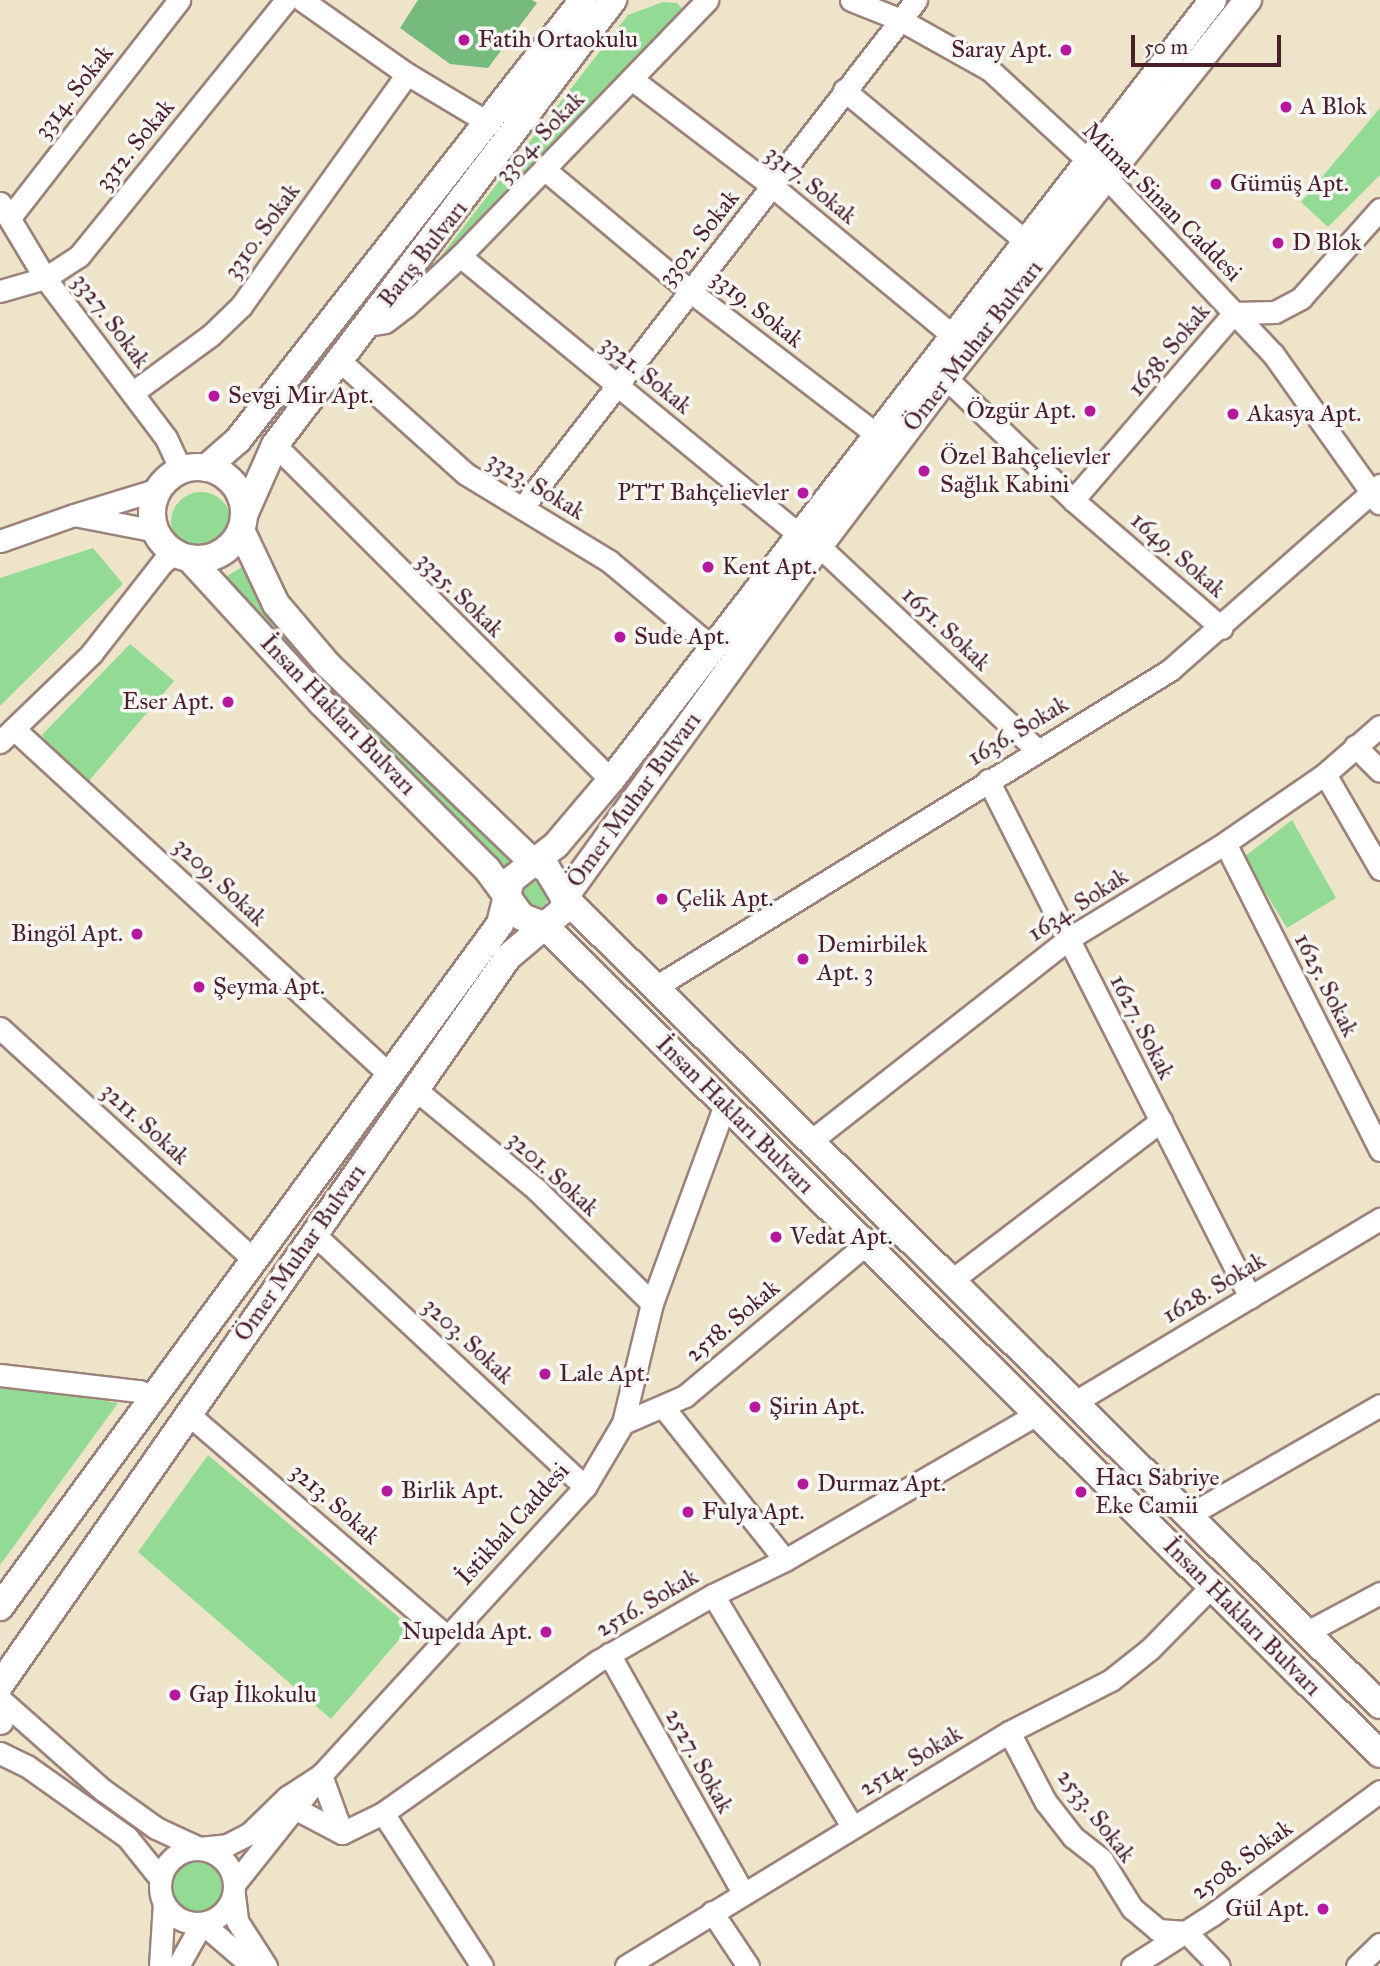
<!DOCTYPE html>
<html>
<head>
<meta charset="utf-8">
<style>
  body { margin:0 }
  #map { position:relative; width:1380px; height:1966px; overflow:hidden; background:#eee4c9; font-family:"IM FELL Great Primer",serif }
  div>[style] { position:absolute }
  [style*='--x'] { left:calc(var(--x)*1px); top:calc(var(--y)*1px); width:calc(var(--w)*1px); rotate:calc(var(--a)*1deg) }
  .green>* { inset:0; background:#93da95 }
  .round { border-radius:50% }
  .forest>* { inset:0; background:#76ba7e }
  .roads { filter:drop-shadow(2px 0 #9c827a) drop-shadow(-2px 0 #9c827a) drop-shadow(0 2px #9c827a) drop-shadow(0 -2px #9c827a) }
  .minor>* { height:21px; margin:-10.5px; padding:0 10.5px; transform-origin:10.5px; border-radius:10.5px; background:#fff }
  .minor>.ring { margin:-10.5px; padding:0; box-sizing:content-box; background:none; border:21px solid #fff; border-radius:50% }
  .major>* { height:26px; margin:-13px; padding:0 13px; transform-origin:13px; border-radius:13px; background:#fff }
  .major>.ring { margin:-13px; padding:0; box-sizing:content-box; background:none; border:26px solid #fff; border-radius:50% }
  .dots>* { width:19px; height:19px; translate:-50% -50%; box-sizing:border-box; border:4px solid #f6f6f2; border-radius:50% }
  span { translate:-50% -50%; white-space:nowrap; text-align:center; line-height:1.15; -webkit-text-stroke:7px #f6f6f2; paint-order:stroke }
  .poi-label { font-size:24px; color:#4a1f2b }
  .left { translate:0 -50%; text-align:left }
  .right { translate:-100% -50%; text-align:right }
  .street-label { font-size:24px; color:#4a1f2b }
  .scale { position:absolute; left:1131px; top:35px; width:150px; height:32px; box-sizing:border-box; border:4px solid #4a1f2b; border-top:0; padding-left:9px; font-size:21px; line-height:24px; white-space:nowrap; color:#4a1f2b; -webkit-text-stroke:5px #f6f6f2; paint-order:stroke }
</style>
</head>
<body>
<div id="map">
  <div class="green">
    <i style="clip-path:polygon(663px 2px,677px 3px,685px 12px,427px 274px,628px 15px)"></i>
    <i style="clip-path:polygon(1380px 108px,1380px 175px,1328px 227px,1301px 202px)"></i>
    <i class="round" style="left:171px;top:492px;width:60px;height:60px"></i>
    <i style="clip-path:polygon(93px 548px,123px 584px,0 706px,0 578px)"></i>
    <i style="clip-path:polygon(242px 567px,506px 851px,512px 861px,506px 869px,341px 709px,224px 578px)"></i>
    <i style="clip-path:polygon(130px 644px,174px 681px,88px 782px,51px 749px,42px 735px)"></i>
    <i style="clip-path:polygon(1292px 820px,1336px 898px,1287px 928px,1244px 857px)"></i>
    <i class="round" style="left:519px;top:879px;width:30px;height:30px"></i>
    <i style="clip-path:polygon(0 1384px,118px 1403px,0 1565px)"></i>
    <i style="clip-path:polygon(208px 1455px,410px 1627px,331px 1719px,138px 1552px)"></i>
    <i class="round" style="left:170px;top:1862px;width:52px;height:52px"></i>
  </div>
  <div class="forest">
    <i style="clip-path:polygon(418px 0,532px 0,537px 3px,488px 68px,450px 64px,400px 28px)"></i>
  </div>
  <div class="roads">
    <div class="minor">
      <i style="--x:302;--y:0;--w:128;--a:35.2"></i>
      <i style="--x:407;--y:74;--w:96;--a:30.9"></i>
      <i style="--x:851;--y:0;--w:52;--a:21.6"></i>
      <i style="--x:899;--y:19;--w:104;--a:29.3"></i>
      <i style="--x:990;--y:70;--w:159;--a:42.7"></i>
      <i style="--x:1107;--y:178;--w:242;--a:46.7"></i>
      <i style="--x:1273;--y:354;--w:183;--a:54.6"></i>
      <i style="--x:633;--y:80;--w:175;--a:37.3"></i>
      <i style="--x:772;--y:186;--w:234;--a:39.6"></i>
      <i style="--x:844;--y:90;--w:234;--a:39.8"></i>
      <i style="--x:544;--y:169;--w:192;--a:39.9"></i>
      <i style="--x:691;--y:292;--w:233;--a:37.5"></i>
      <i style="--x:0;--y:203;--w:87;--a:59"></i>
      <i style="--x:45;--y:278;--w:201;--a:52.9"></i>
      <i style="--x:166;--y:438;--w:35;--a:65"></i>
      <i style="--x:11;--y:216;--w:274;--a:-52.1"></i>
      <i style="--x:460;--y:256;--w:438;--a:39.4"></i>
      <i style="--x:0;--y:291;--w:47;--a:-16.1"></i>
      <i style="--x:45;--y:278;--w:40;--a:-32.9"></i>
      <i style="--x:79;--y:256;--w:329;--a:-51"></i>
      <i style="--x:368;--y:325;--w:17;--a:-10"></i>
      <i style="--x:385;--y:322;--w:25;--a:-37"></i>
      <i style="--x:405;--y:307;--w:75;--a:-42.8"></i>
      <i style="--x:460;--y:256;--w:356;--a:-46"></i>
      <i style="--x:340;--y:361;--w:169;--a:41.9"></i>
      <i style="--x:466;--y:474;--w:167;--a:31.3"></i>
      <i style="--x:609;--y:561;--w:134;--a:39.9"></i>
      <i style="--x:946;--y:378;--w:176;--a:43.8"></i>
      <i style="--x:1073;--y:500;--w:196;--a:40.7"></i>
      <i style="--x:132;--y:393;--w:98;--a:-36.3"></i>
      <i style="--x:211;--y:335;--w:42;--a:-44"></i>
      <i style="--x:241;--y:306;--w:285;--a:-54.4"></i>
      <i style="--x:275;--y:445;--w:474;--a:44.9"></i>
      <i style="--x:1073;--y:500;--w:247;--a:-49.3"></i>
      <i style="--x:1234;--y:313;--w:41;--a:-1.4"></i>
      <i style="--x:1275;--y:312;--w:30;--a:-28"></i>
      <i style="--x:1301;--y:298;--w:119;--a:-48.4"></i>
      <i style="--x:522;--y:508;--w:643;--a:-52.2"></i>
      <i style="--x:77;--y:514;--w:86;--a:-17"></i>
      <i style="--x:0;--y:541;--w:78;--a:-19.4"></i>
      <i style="--x:74;--y:515;--w:84;--a:11"></i>
      <i style="--x:819;--y:546;--w:299;--a:43.1"></i>
      <i style="--x:14;--y:729;--w:511;--a:42.62"></i>
      <i style="--x:0;--y:742;--w:127;--a:-44"></i>
      <i style="--x:91;--y:654;--w:117;--a:-52"></i>
      <i style="--x:163;--y:562;--w:15;--a:-37"></i>
      <i style="--x:1355;--y:746;--w:35;--a:45"></i>
      <i style="--x:1325;--y:774;--w:110;--a:59.9"></i>
      <i style="--x:988;--y:780;--w:580;--a:63.13"></i>
      <i style="--x:1225;--y:843;--w:344;--a:63.2"></i>
      <i style="--x:657;--y:986;--w:603;--a:-31.63"></i>
      <i style="--x:1170;--y:670;--w:280;--a:-41.4"></i>
      <i style="--x:0;--y:1028;--w:344;--a:42.4"></i>
      <i style="--x:415;--y:1089;--w:158;--a:39.6"></i>
      <i style="--x:537;--y:1190;--w:161;--a:44.5"></i>
      <i style="--x:812;--y:1140;--w:325;--a:-38.1"></i>
      <i style="--x:1068;--y:939;--w:184;--a:-31.4"></i>
      <i style="--x:1225;--y:843;--w:121;--a:-34.6"></i>
      <i style="--x:1325;--y:774;--w:73;--a:-41.1"></i>
      <i style="--x:315;--y:1235;--w:369;--a:43"></i>
      <i style="--x:952;--y:1280;--w:263;--a:-37.3"></i>
      <i style="--x:0;--y:1375;--w:140;--a:6.6"></i>
      <i style="--x:139;--y:1391;--w:15;--a:23"></i>
      <i style="--x:1075;--y:1402;--w:356;--a:-31"></i>
      <i style="--x:664;--y:1408;--w:194;--a:51.5"></i>
      <i style="--x:187;--y:1413;--w:343;--a:40.7"></i>
      <i style="--x:623;--y:1423;--w:68;--a:-23.5"></i>
      <i style="--x:685;--y:1396;--w:236;--a:-40"></i>
      <i style="--x:1189;--y:1515;--w:220;--a:-29.9"></i>
      <i style="--x:713;--y:1595;--w:270;--a:59"></i>
      <i style="--x:1307;--y:1632;--w:83;--a:-28.1"></i>
      <i style="--x:609;--y:1654;--w:274;--a:60.7"></i>
      <i style="--x:0;--y:1699;--w:137;--a:41.5"></i>
      <i style="--x:103;--y:1790;--w:65;--a:35.6"></i>
      <i style="--x:156;--y:1828;--w:47;--a:24.9"></i>
      <i style="--x:199;--y:1848;--w:28;--a:-6"></i>
      <i style="--x:227;--y:1845;--w:25;--a:-27"></i>
      <i style="--x:249;--y:1834;--w:53;--a:-44.2"></i>
      <i style="--x:287;--y:1797;--w:40;--a:-32.9"></i>
      <i style="--x:321;--y:1775;--w:138;--a:128.5"></i>
      <i style="--x:1009;--y:1732;--w:78;--a:62.4"></i>
      <i style="--x:1045;--y:1801;--w:46;--a:52.1"></i>
      <i style="--x:1073;--y:1837;--w:37;--a:38"></i>
      <i style="--x:1102;--y:1860;--w:57;--a:58"></i>
      <i style="--x:1132;--y:1908;--w:34;--a:40"></i>
      <i style="--x:1158;--y:1930;--w:28;--a:4"></i>
      <i style="--x:1186;--y:1932;--w:47;--a:45.9"></i>
      <i style="--x:0;--y:1753;--w:30;--a:26"></i>
      <i style="--x:27;--y:1766;--w:123;--a:35.4"></i>
      <i style="--x:127;--y:1837;--w:53;--a:51.2"></i>
      <i style="--x:296;--y:1809;--w:52;--a:27.6"></i>
      <i style="--x:342;--y:1833;--w:46;--a:-26"></i>
      <i style="--x:383;--y:1813;--w:263;--a:-35.3"></i>
      <i style="--x:598;--y:1661;--w:133;--a:-29.9"></i>
      <i style="--x:713;--y:1595;--w:80;--a:-25.9"></i>
      <i style="--x:785;--y:1560;--w:291;--a:-30.1"></i>
      <i style="--x:383;--y:1813;--w:182;--a:57.1"></i>
      <i style="--x:342;--y:1833;--w:62;--a:-109.9"></i>
      <i style="--x:321;--y:1775;--w:391;--a:-47.5"></i>
      <i style="--x:585;--y:1487;--w:74;--a:-59.3"></i>
      <i style="--x:623;--y:1423;--w:123;--a:-76.4"></i>
      <i style="--x:652;--y:1303;--w:211;--a:-69.8"></i>
      <i class="ring" style="left:160px;top:1849px;width:53px;height:53px"></i>
      <i style="--x:234;--y:1895;--w:26;--a:83"></i>
      <i style="--x:237;--y:1921;--w:54;--a:57.2"></i>
      <i style="--x:712;--y:1912;--w:65;--a:56.3"></i>
      <i style="--x:160;--y:1966;--w:63;--a:-86.4"></i>
      <i style="--x:178;--y:1966;--w:49;--a:-60.8"></i>
      <i style="--x:202;--y:1923;--w:66;--a:40.7"></i>
      <i style="--x:626;--y:1966;--w:449;--a:-31.4"></i>
      <i style="--x:1009;--y:1732;--w:114;--a:-27"></i>
      <i style="--x:1111;--y:1680;--w:50;--a:-38.5"></i>
      <i style="--x:1150;--y:1649;--w:87;--a:-45.5"></i>
      <i style="--x:1132;--y:1966;--w:95;--a:-32.5"></i>
      <i style="--x:1212;--y:1915;--w:209;--a:-36.4"></i>
      <i style="--x:1357;--y:1966;--w:32;--a:-44"></i>
    </div>
    <div class="major">
      <i class="ring" style="left:152px;top:467px;width:66px;height:66px"></i>
      <i style="--x:206;--y:468;--w:43;--a:-41.2"></i>
      <i style="--x:238;--y:440;--w:559;--a:-51.9"></i>
      <i style="--x:244;--y:515;--w:77;--a:-66.1"></i>
      <i style="--x:275;--y:445;--w:559;--a:-52.78"></i>
      <i style="--x:241;--y:530;--w:82;--a:64.7"></i>
      <i style="--x:276;--y:604;--w:80;--a:49.6"></i>
      <i style="--x:328;--y:665;--w:284;--a:43.9"></i>
      <i style="--x:533;--y:862;--w:16;--a:27"></i>
      <i style="--x:547;--y:869;--w:33;--a:59"></i>
      <i style="--x:564;--y:897;--w:1148;--a:44.72"></i>
      <i style="--x:190;--y:559;--w:195;--a:47.5"></i>
      <i style="--x:322;--y:703;--w:234;--a:45.2"></i>
      <i style="--x:487;--y:869;--w:59;--a:53.9"></i>
      <i style="--x:522;--y:917;--w:23;--a:20"></i>
      <i style="--x:544;--y:925;--w:1177;--a:44.76"></i>
      <i style="--x:0;--y:1607;--w:846;--a:-53.79"></i>
      <i style="--x:500;--y:924;--w:45;--a:-76"></i>
      <i style="--x:511;--y:880;--w:57;--a:-37.9"></i>
      <i style="--x:556;--y:845;--w:85;--a:-49.8"></i>
      <i style="--x:611;--y:780;--w:985;--a:-52.34"></i>
      <i style="--x:0;--y:1685;--w:888;--a:-55.09"></i>
      <i style="--x:508;--y:957;--w:71;--a:-40.4"></i>
      <i style="--x:562;--y:911;--w:21;--a:-71"></i>
      <i style="--x:569;--y:891;--w:426;--a:-54.1"></i>
      <i style="--x:819;--y:546;--w:211;--a:-52.9"></i>
      <i style="--x:946;--y:378;--w:484;--a:-51.4"></i>
      <i style="--x:0;--y:1708;--w:13;--a:90"></i>
    </div>
  </div>
  <div class="dots">
    <i style="left:464px;top:40px;background:#b5179e"></i>
    <i style="left:1066px;top:50px;background:#b5179e"></i>
    <i style="left:1286px;top:107px;background:#b5179e"></i>
    <i style="left:1216px;top:184px;background:#b5179e"></i>
    <i style="left:1278px;top:243px;background:#b5179e"></i>
    <i style="left:214px;top:396px;background:#b5179e"></i>
    <i style="left:1090px;top:411px;background:#b5179e"></i>
    <i style="left:1233px;top:414px;background:#b5179e"></i>
    <i style="left:924px;top:471px;background:#b5179e"></i>
    <i style="left:803px;top:493px;background:#b5179e"></i>
    <i style="left:708px;top:567px;background:#b5179e"></i>
    <i style="left:620px;top:637px;background:#b5179e"></i>
    <i style="left:228px;top:702px;background:#b5179e"></i>
    <i style="left:662px;top:899px;background:#b5179e"></i>
    <i style="left:137px;top:934px;background:#b5179e"></i>
    <i style="left:803px;top:959px;background:#b5179e"></i>
    <i style="left:199px;top:987px;background:#b5179e"></i>
    <i style="left:776px;top:1237px;background:#b5179e"></i>
    <i style="left:545px;top:1374px;background:#b5179e"></i>
    <i style="left:755px;top:1407px;background:#b5179e"></i>
    <i style="left:803px;top:1484px;background:#b5179e"></i>
    <i style="left:387px;top:1491px;background:#b5179e"></i>
    <i style="left:1081px;top:1492px;background:#b5179e"></i>
    <i style="left:688px;top:1512px;background:#b5179e"></i>
    <i style="left:546px;top:1632px;background:#b5179e"></i>
    <i style="left:175px;top:1695px;background:#b5179e"></i>
    <i style="left:1323px;top:1909px;background:#b5179e"></i>
  </div>
  <div class="poi-label">
    <span class="left" style="left:478px;top:40px">Fatih Ortaokulu</span>
    <span class="right" style="left:1052px;top:50px">Saray Apt.</span>
    <span class="left" style="left:1300px;top:107px">A Blok</span>
    <span class="left" style="left:1230px;top:184px">Gümüş Apt.</span>
    <span class="left" style="left:1292px;top:243px">D Blok</span>
    <span class="left" style="left:228px;top:396px">Sevgi Mir Apt.</span>
    <span class="right" style="left:1076px;top:411px">Özgür Apt.</span>
    <span class="left" style="left:1247px;top:414px">Akasya Apt.</span>
    <span class="left" style="left:940px;top:471px">Özel Bahçelievler<br>Sağlık Kabini</span>
    <span class="right" style="left:789px;top:493px">PTT Bahçelievler</span>
    <span class="left" style="left:722px;top:567px">Kent Apt.</span>
    <span class="left" style="left:634px;top:637px">Sude Apt.</span>
    <span class="right" style="left:214px;top:702px">Eser Apt.</span>
    <span class="left" style="left:676px;top:899px">Çelik Apt.</span>
    <span class="right" style="left:123px;top:934px">Bingöl Apt.</span>
    <span class="left" style="left:817px;top:959px">Demirbilek<br>Apt. 3</span>
    <span class="left" style="left:213px;top:987px">Şeyma Apt.</span>
    <span class="left" style="left:790px;top:1237px">Vedat Apt.</span>
    <span class="left" style="left:559px;top:1374px">Lale Apt.</span>
    <span class="left" style="left:769px;top:1407px">Şirin Apt.</span>
    <span class="left" style="left:1095px;top:1492px">Hacı Sabriye<br>Eke Camii</span>
    <span class="left" style="left:817px;top:1484px">Durmaz Apt.</span>
    <span class="left" style="left:401px;top:1491px">Birlik Apt.</span>
    <span class="left" style="left:702px;top:1512px">Fulya Apt.</span>
    <span class="right" style="left:532px;top:1632px">Nupelda Apt.</span>
    <span class="left" style="left:189px;top:1695px">Gap İlkokulu</span>
    <span class="right" style="left:1309px;top:1909px">Gül Apt.</span>
  </div>
  <div class="street-label">
    <span style="left:74px;top:92px;rotate:-52deg">3314. Sokak</span>
    <span style="left:540px;top:137px;rotate:-46deg">3304. Sokak</span>
    <span style="left:135px;top:145px;rotate:-51deg">3312. Sokak</span>
    <span style="left:811px;top:185px;rotate:39deg">3317. Sokak</span>
    <span style="left:1162px;top:202px;rotate:45deg">Mimar Sinan Caddesi</span>
    <span style="left:262px;top:231px;rotate:-54deg">3310. Sokak</span>
    <span style="left:699px;top:238px;rotate:-52deg">3302. Sokak</span>
    <span style="left:423px;top:254px;rotate:-52deg">Barış Bulvarı</span>
    <span style="left:757px;top:309px;rotate:38deg">3319. Sokak</span>
    <span style="left:111px;top:321px;rotate:53deg">3327. Sokak</span>
    <span style="left:973px;top:346px;rotate:-52deg">Ömer Muhar Bulvarı</span>
    <span style="left:1169px;top:350px;rotate:-50deg">1638. Sokak</span>
    <span style="left:646px;top:375px;rotate:39deg">3321. Sokak</span>
    <span style="left:536px;top:486px;rotate:31deg">3323. Sokak</span>
    <span style="left:1178px;top:555px;rotate:41deg">1649. Sokak</span>
    <span style="left:460px;top:595px;rotate:44deg">3325. Sokak</span>
    <span style="left:946px;top:629px;rotate:43deg">1651. Sokak</span>
    <span style="left:338px;top:715px;rotate:46deg">İnsan Hakları Bulvarı</span>
    <span style="left:1018px;top:731px;rotate:-31deg">1636. Sokak</span>
    <span style="left:634px;top:800px;rotate:-54deg">Ömer Muhar Bulvarı</span>
    <span style="left:220px;top:882px;rotate:43deg">3209. Sokak</span>
    <span style="left:1078px;top:905px;rotate:-33deg">1634. Sokak</span>
    <span style="left:1326px;top:985px;rotate:63deg">1625. Sokak</span>
    <span style="left:1142px;top:1027px;rotate:63deg">1627. Sokak</span>
    <span style="left:735px;top:1115px;rotate:45deg">İnsan Hakları Bulvarı</span>
    <span style="left:145px;top:1124px;rotate:42deg">3211. Sokak</span>
    <span style="left:553px;top:1174px;rotate:42deg">3201. Sokak</span>
    <span style="left:300px;top:1253px;rotate:-55deg">Ömer Muhar Bulvarı</span>
    <span style="left:1214px;top:1288px;rotate:-31deg">1628. Sokak</span>
    <span style="left:733px;top:1321px;rotate:-40deg">2518. Sokak</span>
    <span style="left:468px;top:1341px;rotate:43deg">3203. Sokak</span>
    <span style="left:335px;top:1504px;rotate:41deg">3213. Sokak</span>
    <span style="left:513px;top:1524px;rotate:-48deg">İstikbal Caddesi</span>
    <span style="left:647px;top:1603px;rotate:-30deg">2516. Sokak</span>
    <span style="left:1242px;top:1617px;rotate:45deg">İnsan Hakları Bulvarı</span>
    <span style="left:699px;top:1761px;rotate:61deg">2527. Sokak</span>
    <span style="left:911px;top:1761px;rotate:-31deg">2514. Sokak</span>
    <span style="left:1096px;top:1816px;rotate:52deg">2533. Sokak</span>
    <span style="left:1242px;top:1860px;rotate:-36deg">2508. Sokak</span>
  </div>
  <div class="scale">50 m</div>
</div>
</body>
</html>
